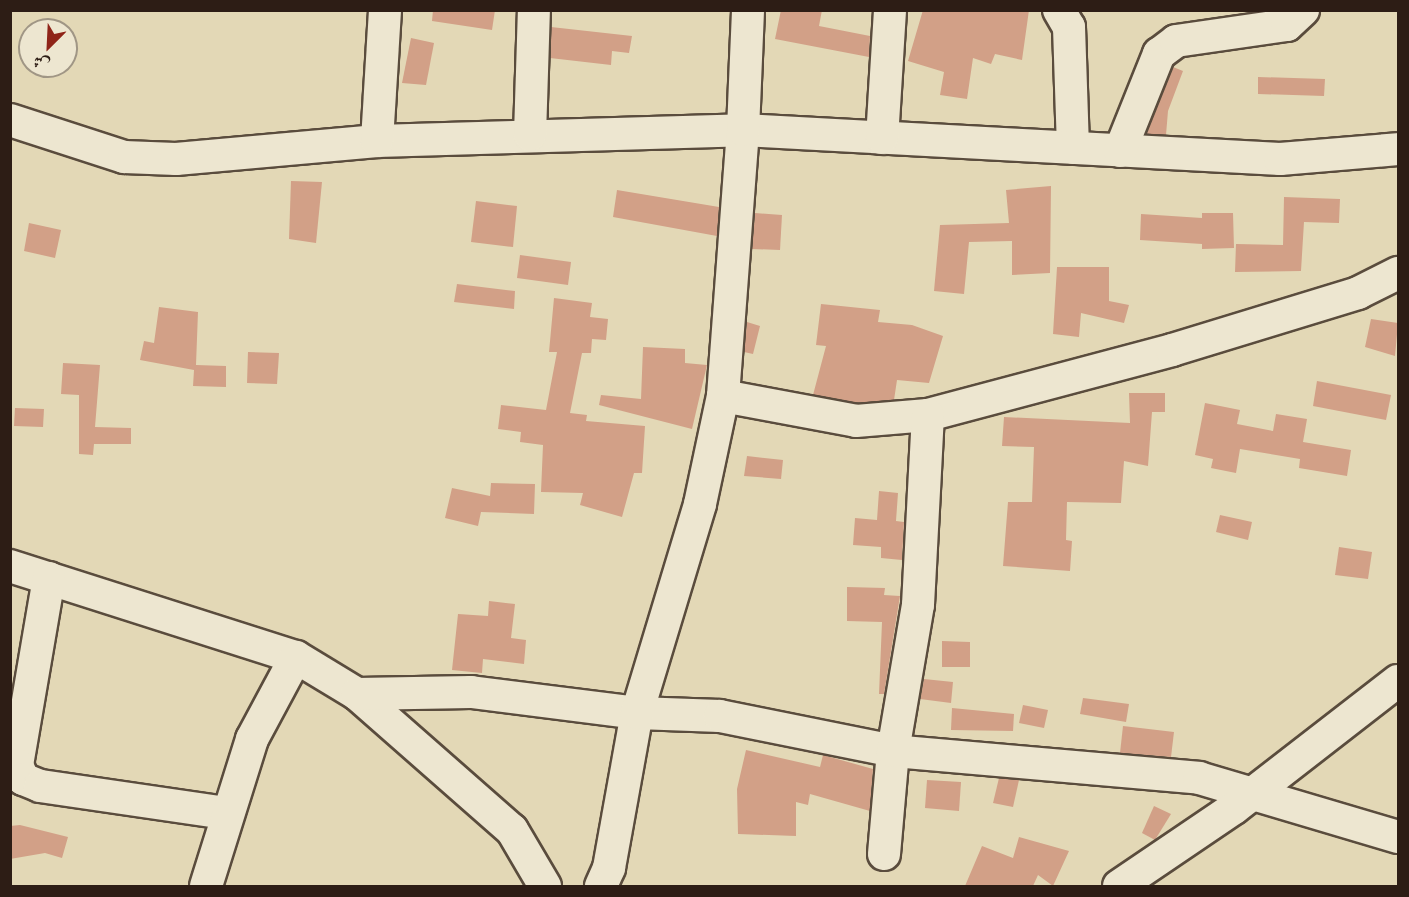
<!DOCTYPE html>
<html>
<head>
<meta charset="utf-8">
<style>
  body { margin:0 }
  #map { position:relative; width:1409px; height:897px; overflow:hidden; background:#e3d8b6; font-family:"Libre Bodoni",Amiri,serif }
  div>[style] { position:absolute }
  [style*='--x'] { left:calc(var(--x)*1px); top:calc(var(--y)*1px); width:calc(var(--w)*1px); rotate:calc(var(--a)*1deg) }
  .building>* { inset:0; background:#d2a087 }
  .roads { filter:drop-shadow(2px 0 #5a4c3d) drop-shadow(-2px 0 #5a4c3d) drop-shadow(0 2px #5a4c3d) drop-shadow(0 -2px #5a4c3d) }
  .minor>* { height:32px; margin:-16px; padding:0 16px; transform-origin:16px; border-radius:16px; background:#ede6d0 }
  span { translate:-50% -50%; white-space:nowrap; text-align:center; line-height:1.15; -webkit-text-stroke:5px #ede6d0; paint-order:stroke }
  .frame { position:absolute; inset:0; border:12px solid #2d1d15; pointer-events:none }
  .north { position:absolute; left:18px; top:18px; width:60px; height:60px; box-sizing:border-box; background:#ede6d0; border:2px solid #a09685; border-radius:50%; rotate:204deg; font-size:16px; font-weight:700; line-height:24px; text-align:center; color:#2d1d15 }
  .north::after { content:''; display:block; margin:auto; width:21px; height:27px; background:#8f2418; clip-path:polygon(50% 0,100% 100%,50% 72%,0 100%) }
</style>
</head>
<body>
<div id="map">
  <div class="building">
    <i style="clip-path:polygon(433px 10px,495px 10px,492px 30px,432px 21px)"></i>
    <i style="clip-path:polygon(781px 10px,822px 10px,819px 26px,870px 36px,869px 57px,775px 39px)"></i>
    <i style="clip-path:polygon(923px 10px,1029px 10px,1022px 60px,995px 54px,991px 64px,973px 58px,967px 99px,940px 95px,944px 72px,908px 61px)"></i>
    <i style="clip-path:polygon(551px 27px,632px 36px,629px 53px,612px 51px,611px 65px,550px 58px)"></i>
    <i style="clip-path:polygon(411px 38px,434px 43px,426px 85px,402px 83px)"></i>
    <i style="clip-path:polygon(1173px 67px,1183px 71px,1168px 111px,1166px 135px,1146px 134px)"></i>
    <i style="clip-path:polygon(1258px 77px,1325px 79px,1324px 96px,1258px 94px)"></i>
    <i style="clip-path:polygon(291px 181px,322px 182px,316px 243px,289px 239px)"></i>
    <i style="clip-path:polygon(1051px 186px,1050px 273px,1012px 275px,1012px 241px,969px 242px,964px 294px,934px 291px,940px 225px,1009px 223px,1006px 190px)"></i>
    <i style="clip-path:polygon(617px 190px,719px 207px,717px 236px,613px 217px)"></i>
    <i style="clip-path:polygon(1284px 197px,1340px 199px,1339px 223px,1304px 222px,1301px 271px,1235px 272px,1236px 244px,1283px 245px)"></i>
    <i style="clip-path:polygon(476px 201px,517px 206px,513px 247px,471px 242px)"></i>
    <i style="clip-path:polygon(755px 213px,782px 215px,780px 250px,752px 249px)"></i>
    <i style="clip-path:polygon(1202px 213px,1233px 213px,1234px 248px,1202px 249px,1202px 244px,1140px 240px,1141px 214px,1202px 218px)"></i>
    <i style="clip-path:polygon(29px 223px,61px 230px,55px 258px,24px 251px)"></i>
    <i style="clip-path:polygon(520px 255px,571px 262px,568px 285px,517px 278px)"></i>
    <i style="clip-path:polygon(1057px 267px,1109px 267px,1109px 301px,1129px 305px,1124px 323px,1081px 313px,1079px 337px,1053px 334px)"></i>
    <i style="clip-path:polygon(457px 284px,515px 291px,514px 309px,454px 302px)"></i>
    <i style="clip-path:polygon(554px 298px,592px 303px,590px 317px,608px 319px,606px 340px,592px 339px,591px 353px,582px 353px,570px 413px,587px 415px,586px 421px,645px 426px,642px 473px,634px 473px,622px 517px,580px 505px,583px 493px,541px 492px,543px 445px,520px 442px,521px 432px,498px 429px,501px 405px,546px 410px,557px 352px,549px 352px)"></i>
    <i style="clip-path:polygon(821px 304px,880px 310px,878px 322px,912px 325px,943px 336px,929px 383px,897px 380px,894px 400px,857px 403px,813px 395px,826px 346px,816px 345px)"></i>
    <i style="clip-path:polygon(159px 307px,198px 312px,196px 365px,226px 366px,226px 387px,193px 386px,194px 370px,140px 360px,144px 341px,154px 343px)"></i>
    <i style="clip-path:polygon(1371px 319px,1398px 323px,1395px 356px,1365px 347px)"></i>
    <i style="clip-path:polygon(747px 322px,760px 326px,753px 354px,744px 352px)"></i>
    <i style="clip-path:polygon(643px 347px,685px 349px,685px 363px,707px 365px,692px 429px,599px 405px,601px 395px,641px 399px)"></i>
    <i style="clip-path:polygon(248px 352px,279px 353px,277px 384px,247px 383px)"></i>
    <i style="clip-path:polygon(63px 363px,100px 365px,95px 427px,131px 428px,131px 444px,94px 444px,93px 455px,79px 454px,79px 395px,61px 394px)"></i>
    <i style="clip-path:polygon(1317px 381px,1391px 395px,1386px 420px,1313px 406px)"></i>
    <i style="clip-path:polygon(1129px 393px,1165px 393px,1165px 412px,1152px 412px,1148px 466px,1124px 461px,1121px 503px,1067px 502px,1066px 540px,1072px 541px,1070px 571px,1003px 566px,1008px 502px,1032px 502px,1034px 447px,1002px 446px,1004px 417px,1130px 423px)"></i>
    <i style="clip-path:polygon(1205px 403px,1240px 410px,1237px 424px,1273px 431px,1276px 414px,1307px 419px,1303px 442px,1351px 450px,1347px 476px,1299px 468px,1300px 459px,1240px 449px,1236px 473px,1211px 468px,1213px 459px,1195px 455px)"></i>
    <i style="clip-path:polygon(15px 408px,44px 409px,43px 427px,14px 426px)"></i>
    <i style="clip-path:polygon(747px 456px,783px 460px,781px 479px,744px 476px)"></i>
    <i style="clip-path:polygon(491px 483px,535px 484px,534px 514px,481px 512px,478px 526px,445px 518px,452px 488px,490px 496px)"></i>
    <i style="clip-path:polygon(879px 491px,898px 493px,896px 521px,904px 522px,902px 560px,881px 558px,881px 547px,853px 545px,855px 518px,877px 520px)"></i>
    <i style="clip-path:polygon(1220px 515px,1252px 522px,1248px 540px,1216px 532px)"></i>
    <i style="clip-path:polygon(1339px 547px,1372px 552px,1368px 579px,1335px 575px)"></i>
    <i style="clip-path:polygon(847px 587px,885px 588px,884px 595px,900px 596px,884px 694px,879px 694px,882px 622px,847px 621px)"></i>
    <i style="clip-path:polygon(489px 601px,515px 604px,511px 638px,526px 640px,524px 664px,483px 659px,482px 673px,452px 670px,458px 614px,488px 616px)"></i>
    <i style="clip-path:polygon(942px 641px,970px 642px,970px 667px,942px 667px)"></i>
    <i style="clip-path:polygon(924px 679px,953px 682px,951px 703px,920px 699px)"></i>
    <i style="clip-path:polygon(1083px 698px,1129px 704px,1126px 722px,1080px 714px)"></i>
    <i style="clip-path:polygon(1023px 705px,1048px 710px,1044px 728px,1019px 723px)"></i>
    <i style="clip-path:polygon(952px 708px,1014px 714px,1013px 731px,951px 730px)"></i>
    <i style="clip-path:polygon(1123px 726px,1174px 732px,1171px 757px,1120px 753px)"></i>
    <i style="clip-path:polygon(746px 750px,820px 767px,823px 755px,873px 769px,870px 811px,810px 794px,808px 805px,796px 802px,796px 836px,738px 834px,737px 789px)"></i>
    <i style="clip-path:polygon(999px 778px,1019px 780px,1013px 807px,993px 803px)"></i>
    <i style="clip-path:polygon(927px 780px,961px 782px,959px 811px,925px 808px)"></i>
    <i style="clip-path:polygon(1154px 806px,1171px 814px,1155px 840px,1142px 833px)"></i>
    <i style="clip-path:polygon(20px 825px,68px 837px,62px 858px,45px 853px,10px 859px,10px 826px)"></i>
    <i style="clip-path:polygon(1019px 837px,1069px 851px,1053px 886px,1038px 875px,1033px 886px,965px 886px,982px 846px,1013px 858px)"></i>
  </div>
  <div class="roads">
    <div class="minor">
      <i style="--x:1059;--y:10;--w:20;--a:60"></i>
      <i style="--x:1069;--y:27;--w:121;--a:88.1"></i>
      <i style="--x:10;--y:120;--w:120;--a:18"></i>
      <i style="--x:124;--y:157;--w:52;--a:2.2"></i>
      <i style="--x:176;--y:159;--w:202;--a:-5.1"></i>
      <i style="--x:377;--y:141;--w:366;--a:-1.7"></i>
      <i style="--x:743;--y:130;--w:538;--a:3.09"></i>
      <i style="--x:1280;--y:159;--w:118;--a:-4.8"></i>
      <i style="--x:530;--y:135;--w:125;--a:-88.2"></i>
      <i style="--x:882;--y:138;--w:128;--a:-86.4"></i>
      <i style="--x:377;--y:141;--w:131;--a:-86.5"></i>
      <i style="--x:1120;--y:151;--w:105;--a:-68.1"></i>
      <i style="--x:1159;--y:54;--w:21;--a:-37"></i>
      <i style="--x:1176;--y:41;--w:112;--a:-8.2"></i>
      <i style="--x:1287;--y:25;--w:22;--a:-43"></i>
      <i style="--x:723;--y:396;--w:135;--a:10.6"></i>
      <i style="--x:856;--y:421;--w:72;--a:-4.8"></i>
      <i style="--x:928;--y:415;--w:253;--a:-14.9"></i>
      <i style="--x:1172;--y:350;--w:195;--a:-17"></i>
      <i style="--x:1358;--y:293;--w:45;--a:-26.6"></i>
      <i style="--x:10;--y:566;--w:300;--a:17.7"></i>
      <i style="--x:296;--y:657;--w:71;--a:31.2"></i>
      <i style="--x:357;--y:694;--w:206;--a:41.3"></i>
      <i style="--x:512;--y:830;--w:65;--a:59.5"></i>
      <i style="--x:49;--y:578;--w:190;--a:99.7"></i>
      <i style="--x:17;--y:765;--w:15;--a:67"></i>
      <i style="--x:23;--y:779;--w:18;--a:22"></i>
      <i style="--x:40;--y:786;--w:188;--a:8.3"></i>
      <i style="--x:357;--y:694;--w:114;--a:-1"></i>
      <i style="--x:471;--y:692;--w:167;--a:7.2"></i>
      <i style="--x:637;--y:713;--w:83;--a:2.1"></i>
      <i style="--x:720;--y:716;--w:177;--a:11.4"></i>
      <i style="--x:893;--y:751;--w:307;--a:5"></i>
      <i style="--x:1199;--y:778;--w:208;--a:16.5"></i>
      <i style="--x:884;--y:854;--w:103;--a:-85"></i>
      <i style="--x:893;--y:751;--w:148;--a:-80.3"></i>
      <i style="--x:918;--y:605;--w:190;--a:-87"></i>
      <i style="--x:206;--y:886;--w:154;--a:-72.6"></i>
      <i style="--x:252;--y:739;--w:93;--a:-61.8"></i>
      <i style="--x:601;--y:886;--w:20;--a:-66"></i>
      <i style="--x:609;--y:868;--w:158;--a:-79.8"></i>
      <i style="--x:637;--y:713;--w:218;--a:-73.2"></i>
      <i style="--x:700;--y:504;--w:110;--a:-78"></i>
      <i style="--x:723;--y:396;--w:267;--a:-85.7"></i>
      <i style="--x:743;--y:130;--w:120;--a:-87.6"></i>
      <i style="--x:1119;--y:886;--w:139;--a:-34.1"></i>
      <i style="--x:1234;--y:808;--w:207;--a:-37.8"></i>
    </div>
  </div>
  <div class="frame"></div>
  <div class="north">ش</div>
</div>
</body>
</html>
